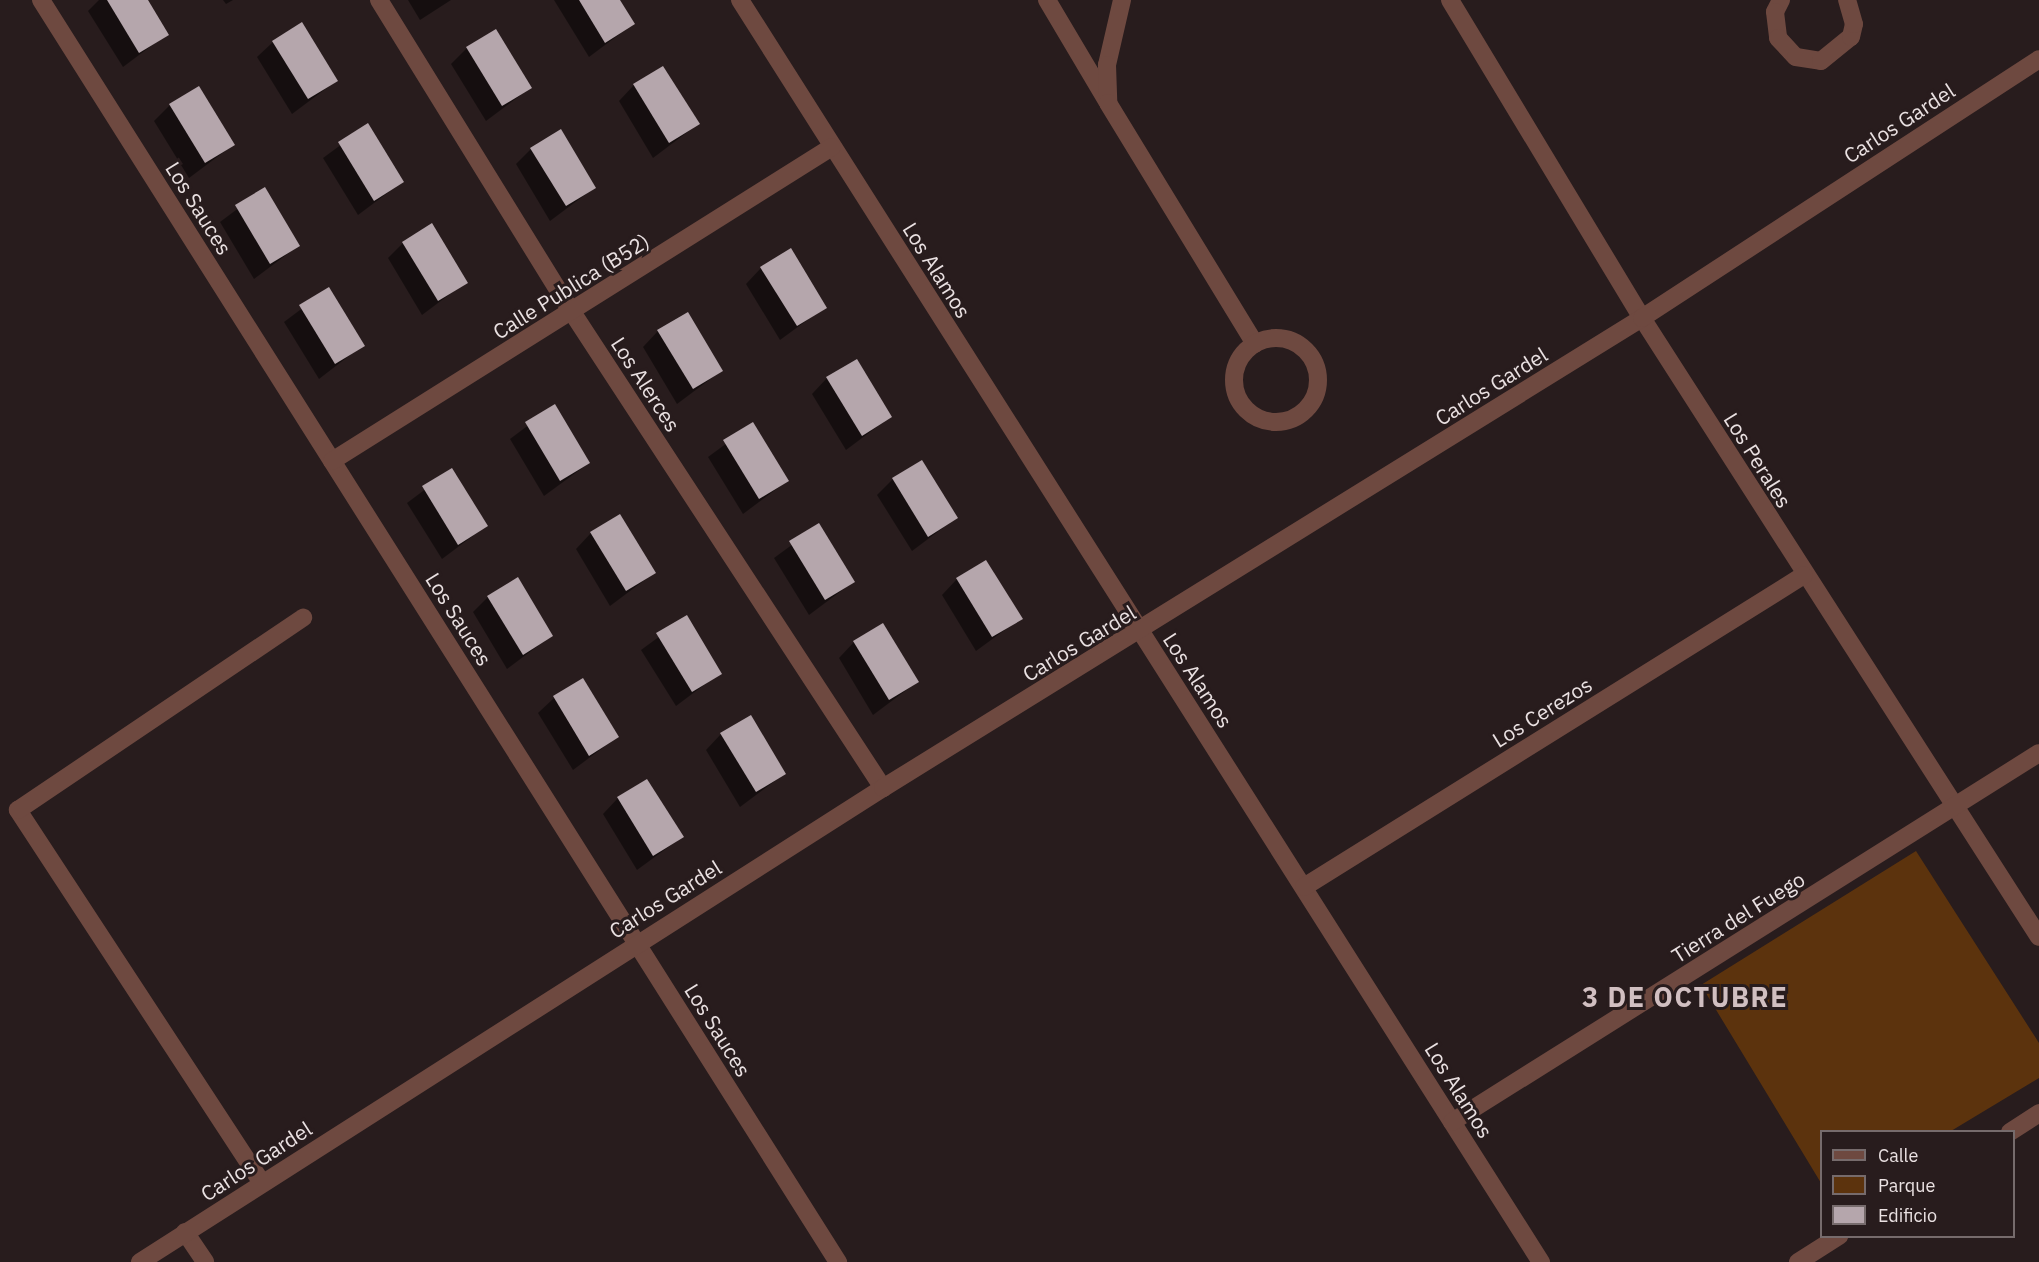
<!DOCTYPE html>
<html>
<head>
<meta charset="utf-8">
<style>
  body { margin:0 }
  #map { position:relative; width:2039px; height:1262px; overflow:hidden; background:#281c1d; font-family:"IBM Plex Sans",sans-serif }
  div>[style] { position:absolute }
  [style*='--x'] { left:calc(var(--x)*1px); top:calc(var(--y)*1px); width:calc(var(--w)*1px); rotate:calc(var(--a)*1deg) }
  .green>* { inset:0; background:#5c330d }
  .shadow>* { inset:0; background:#0007 }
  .building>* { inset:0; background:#b5a6ac }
  .minor>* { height:18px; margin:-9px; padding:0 9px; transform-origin:9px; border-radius:9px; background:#6e4940 }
  .minor>.ring { margin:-9px; padding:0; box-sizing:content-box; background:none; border:18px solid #6e4940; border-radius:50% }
  span { translate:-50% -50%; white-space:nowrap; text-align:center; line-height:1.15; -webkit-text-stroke:6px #281c1d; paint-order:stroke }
  .street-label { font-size:21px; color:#eae1e2 }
  .district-label { font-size:27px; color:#d1bfc1; font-weight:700; letter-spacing:1.5px }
  .legend { position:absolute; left:1820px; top:1130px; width:195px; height:108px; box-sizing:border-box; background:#281c1d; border:2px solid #766b6c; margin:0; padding:8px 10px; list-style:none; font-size:18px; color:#eae1e2 }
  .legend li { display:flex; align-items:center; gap:12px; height:30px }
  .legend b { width:30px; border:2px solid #766b6c }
</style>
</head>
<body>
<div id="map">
  <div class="green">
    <i style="clip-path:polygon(1916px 851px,2039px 1043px,2039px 1078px,1951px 1131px,1822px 1132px,1821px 1183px,1701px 985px)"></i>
  </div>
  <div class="shadow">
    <i style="clip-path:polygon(99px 0,146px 0,167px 34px,123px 67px,88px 11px)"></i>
    <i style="clip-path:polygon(223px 0,233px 0,226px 4px)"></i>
    <i style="clip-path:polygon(408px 0,451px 0,420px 20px)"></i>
    <i style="clip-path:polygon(554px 0,618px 0,633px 24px,589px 57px)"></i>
    <i style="clip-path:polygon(273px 42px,336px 81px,292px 114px,257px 57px)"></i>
    <i style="clip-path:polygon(467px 48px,530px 88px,486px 121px,451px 64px)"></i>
    <i style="clip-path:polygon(634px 85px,698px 124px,653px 158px,619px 101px)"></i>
    <i style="clip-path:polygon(170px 105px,233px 145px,189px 178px,154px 121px)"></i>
    <i style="clip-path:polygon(368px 125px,402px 182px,358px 215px,323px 158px)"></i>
    <i style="clip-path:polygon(531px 149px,594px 188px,550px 221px,516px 164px)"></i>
    <i style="clip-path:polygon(264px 189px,298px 246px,254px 279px,220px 222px)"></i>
    <i style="clip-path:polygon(403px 243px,466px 282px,422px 315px,388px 258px)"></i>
    <i style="clip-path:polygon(761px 268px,825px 307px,780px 340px,746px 284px)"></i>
    <i style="clip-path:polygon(328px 289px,363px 345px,319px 379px,284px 322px)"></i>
    <i style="clip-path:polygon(658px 331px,721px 371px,677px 404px,643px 347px)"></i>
    <i style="clip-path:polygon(827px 378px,890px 417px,846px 450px,812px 394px)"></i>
    <i style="clip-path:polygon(554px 406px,589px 463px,544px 496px,510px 439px)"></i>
    <i style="clip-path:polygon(753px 424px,787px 481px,743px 514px,708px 457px)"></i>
    <i style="clip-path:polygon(451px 470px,486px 526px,442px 559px,407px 503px)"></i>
    <i style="clip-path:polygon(893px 479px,956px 518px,912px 551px,877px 495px)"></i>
    <i style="clip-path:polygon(819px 525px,853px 582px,809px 615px,774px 558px)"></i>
    <i style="clip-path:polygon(591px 533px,654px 573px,610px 606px,576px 549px)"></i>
    <i style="clip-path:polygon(957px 579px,1021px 618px,976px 651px,942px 595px)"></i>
    <i style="clip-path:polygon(488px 597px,551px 636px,507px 669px,473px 612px)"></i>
    <i style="clip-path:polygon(686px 617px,720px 673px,676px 706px,641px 650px)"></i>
    <i style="clip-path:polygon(854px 642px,917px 682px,873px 715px,839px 658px)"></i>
    <i style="clip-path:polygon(554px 698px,617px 737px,573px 770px,538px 713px)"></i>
    <i style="clip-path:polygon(721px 734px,784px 774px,740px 807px,706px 750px)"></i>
    <i style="clip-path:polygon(618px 798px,682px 837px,637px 870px,603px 814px)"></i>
  </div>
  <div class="building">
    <i style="clip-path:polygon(107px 0,148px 0,169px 35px,139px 53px)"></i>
    <i style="clip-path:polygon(579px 0,620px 0,635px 24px,605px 43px)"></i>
    <i style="clip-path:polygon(302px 22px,338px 81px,308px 99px,272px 41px)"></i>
    <i style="clip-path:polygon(496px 29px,532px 88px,502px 106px,466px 47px)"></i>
    <i style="clip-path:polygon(663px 66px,700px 124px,669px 143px,633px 84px)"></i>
    <i style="clip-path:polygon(199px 86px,235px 145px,205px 163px,169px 104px)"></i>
    <i style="clip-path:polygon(368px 123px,404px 182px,374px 201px,338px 142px)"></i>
    <i style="clip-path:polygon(561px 129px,596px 188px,566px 206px,530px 148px)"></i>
    <i style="clip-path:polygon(265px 187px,300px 246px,270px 264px,235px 205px)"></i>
    <i style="clip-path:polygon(432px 223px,468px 283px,438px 301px,402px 242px)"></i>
    <i style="clip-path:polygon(791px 248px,827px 308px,797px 326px,760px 267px)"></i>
    <i style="clip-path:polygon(329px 287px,365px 346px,335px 364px,299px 305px)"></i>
    <i style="clip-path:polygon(688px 312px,723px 371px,693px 389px,657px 330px)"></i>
    <i style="clip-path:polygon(857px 359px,892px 417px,862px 436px,826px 377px)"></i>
    <i style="clip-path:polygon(555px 404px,590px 463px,560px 481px,525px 422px)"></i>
    <i style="clip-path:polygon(753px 422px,789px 481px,759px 499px,723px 440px)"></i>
    <i style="clip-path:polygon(922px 460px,958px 518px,928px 537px,892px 478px)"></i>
    <i style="clip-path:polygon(452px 468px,488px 526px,458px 545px,422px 486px)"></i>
    <i style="clip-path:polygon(620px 514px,656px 573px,626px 591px,590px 532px)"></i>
    <i style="clip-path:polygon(819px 523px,855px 582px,825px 600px,789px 541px)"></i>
    <i style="clip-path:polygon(986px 560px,1023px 619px,992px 637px,956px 578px)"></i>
    <i style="clip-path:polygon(518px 577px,553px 636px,523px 655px,487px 596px)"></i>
    <i style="clip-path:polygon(687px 615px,722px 674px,692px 692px,656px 633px)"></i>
    <i style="clip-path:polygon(883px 623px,919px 682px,889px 700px,853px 641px)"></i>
    <i style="clip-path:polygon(583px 678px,619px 737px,589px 756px,553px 696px)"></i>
    <i style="clip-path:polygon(751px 715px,786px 774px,756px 792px,720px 733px)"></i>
    <i style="clip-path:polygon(647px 779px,684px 837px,653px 856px,617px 797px)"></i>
  </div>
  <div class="minor">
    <i style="--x:41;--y:0;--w:1493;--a:57.73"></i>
    <i style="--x:379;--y:0;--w:367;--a:58.3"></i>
    <i style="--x:572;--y:312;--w:569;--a:56.84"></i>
    <i style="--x:740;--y:0;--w:1495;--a:57.6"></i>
    <i style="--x:1047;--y:0;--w:117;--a:59.3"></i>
    <i style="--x:1122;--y:0;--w:67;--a:103"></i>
    <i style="--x:1107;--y:65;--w:38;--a:88"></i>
    <i style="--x:1108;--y:103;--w:282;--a:58.6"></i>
    <i style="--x:1450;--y:0;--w:371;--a:58.9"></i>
    <i style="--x:1642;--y:318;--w:735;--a:57.33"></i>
    <i style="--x:1781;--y:0;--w:13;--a:117"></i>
    <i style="--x:1775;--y:12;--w:26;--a:83"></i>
    <i style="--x:1778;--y:38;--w:26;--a:47"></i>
    <i style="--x:1796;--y:57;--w:25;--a:9"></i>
    <i style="--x:1821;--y:61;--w:38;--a:-39"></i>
    <i style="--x:1851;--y:37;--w:13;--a:-77"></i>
    <i style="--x:1854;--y:24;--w:25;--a:-106"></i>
    <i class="ring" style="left:1234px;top:338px;width:66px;height:66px"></i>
    <i style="--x:332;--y:461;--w:590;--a:-32.13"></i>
    <i style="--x:1304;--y:887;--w:589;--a:-31.96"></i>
    <i style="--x:1452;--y:1122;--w:693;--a:-32.15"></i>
    <i style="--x:2010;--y:1132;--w:35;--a:-33"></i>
    <i style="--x:262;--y:1183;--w:446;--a:-123.2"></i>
    <i style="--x:18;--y:810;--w:344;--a:-34"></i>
    <i style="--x:185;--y:1232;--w:36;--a:56"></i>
    <i style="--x:140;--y:1262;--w:881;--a:-32.54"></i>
    <i style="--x:883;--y:788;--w:893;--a:-31.77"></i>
    <i style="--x:1642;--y:318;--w:474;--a:-33.1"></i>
    <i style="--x:1798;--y:1262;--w:49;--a:-32.4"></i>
  </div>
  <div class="street-label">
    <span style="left:1899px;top:123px;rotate:-33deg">Carlos Gardel</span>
    <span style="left:199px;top:208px;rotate:58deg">Los Sauces</span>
    <span style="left:937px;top:270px;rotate:58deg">Los Alamos</span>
    <span style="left:571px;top:286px;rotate:-32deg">Calle Publica (B52)</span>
    <span style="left:646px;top:384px;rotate:57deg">Los Alerces</span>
    <span style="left:1491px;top:386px;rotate:-32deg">Carlos Gardel</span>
    <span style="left:1758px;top:460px;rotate:58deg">Los Perales</span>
    <span style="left:459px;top:619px;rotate:58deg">Los Sauces</span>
    <span style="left:1079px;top:643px;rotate:-31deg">Carlos Gardel</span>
    <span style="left:1198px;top:680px;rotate:57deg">Los Alamos</span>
    <span style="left:1542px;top:712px;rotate:-32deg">Los Cerezos</span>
    <span style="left:665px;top:899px;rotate:-32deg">Carlos Gardel</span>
    <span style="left:1738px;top:917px;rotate:-32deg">Tierra del Fuego</span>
    <span style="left:718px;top:1030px;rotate:58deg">Los Sauces</span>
    <span style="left:1459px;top:1090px;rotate:58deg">Los Alamos</span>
    <span style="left:256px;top:1161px;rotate:-33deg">Carlos Gardel</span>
  </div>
  <div class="district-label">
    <span style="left:1685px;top:997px">3 DE OCTUBRE</span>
  </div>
  <ul class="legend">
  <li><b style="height:8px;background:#6e4940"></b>Calle</li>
  <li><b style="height:16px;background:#5c330d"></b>Parque</li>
  <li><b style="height:16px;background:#b5a6ac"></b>Edificio</li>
  </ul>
</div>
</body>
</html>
